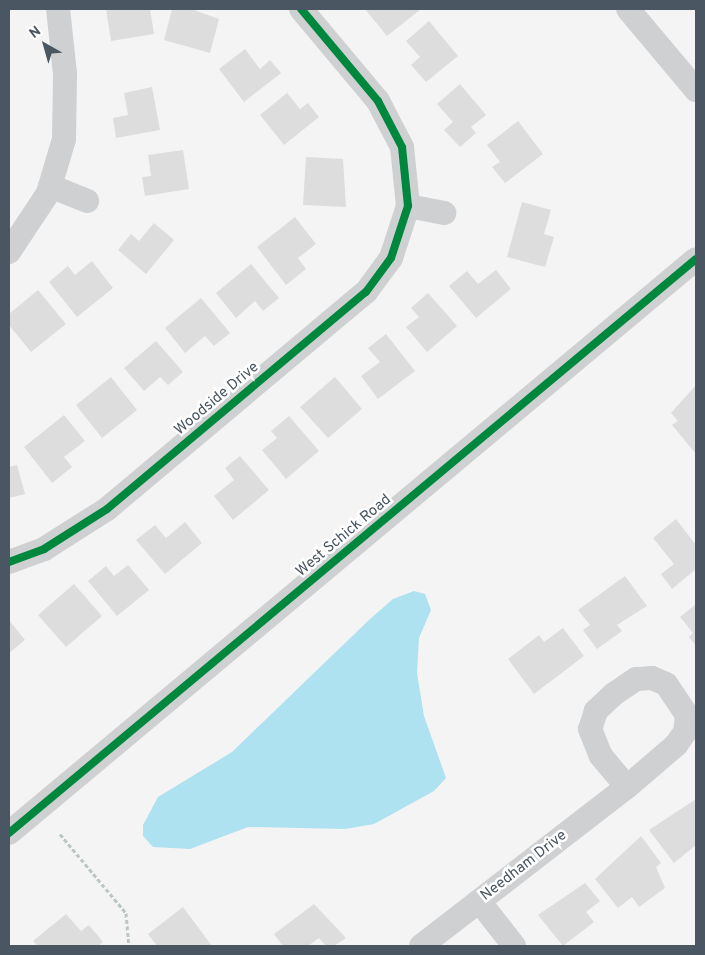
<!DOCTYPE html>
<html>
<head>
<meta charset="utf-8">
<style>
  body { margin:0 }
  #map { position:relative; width:705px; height:955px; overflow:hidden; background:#f4f4f4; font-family:Overpass,sans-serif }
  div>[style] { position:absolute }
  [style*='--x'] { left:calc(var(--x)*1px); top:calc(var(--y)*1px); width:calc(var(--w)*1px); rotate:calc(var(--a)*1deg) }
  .water>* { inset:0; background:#aee2f0 }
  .building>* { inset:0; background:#ddddde }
  .path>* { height:3px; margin-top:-1.5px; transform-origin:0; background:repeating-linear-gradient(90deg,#bcc7c4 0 4px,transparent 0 6.5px) }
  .minor>* { height:24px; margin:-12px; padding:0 12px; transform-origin:12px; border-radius:12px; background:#ced0d2 }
  .cycleway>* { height:8px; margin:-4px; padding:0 4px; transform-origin:4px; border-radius:4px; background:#00873e }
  span { translate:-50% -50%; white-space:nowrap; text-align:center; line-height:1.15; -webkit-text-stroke:5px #fff; paint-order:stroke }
  .street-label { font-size:15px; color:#4a5661 }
  .frame { position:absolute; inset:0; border:10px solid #4a5661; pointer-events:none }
  .north { position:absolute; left:20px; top:20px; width:50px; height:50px; -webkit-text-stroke:4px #fff; paint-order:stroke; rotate:322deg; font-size:14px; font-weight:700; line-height:20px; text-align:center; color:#4a5661 }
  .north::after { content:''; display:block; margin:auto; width:18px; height:22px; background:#4a5661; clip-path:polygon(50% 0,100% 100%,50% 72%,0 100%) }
</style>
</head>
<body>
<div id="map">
  <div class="water">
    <i style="clip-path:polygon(414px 591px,425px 594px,431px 610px,419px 638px,417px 673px,424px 716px,446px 778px,434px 791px,374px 824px,345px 829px,248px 827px,190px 849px,153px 847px,143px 836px,143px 825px,158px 797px,232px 752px,370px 619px,393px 599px)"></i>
  </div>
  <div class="building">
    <i style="clip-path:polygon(106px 9px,150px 9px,154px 34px,111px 41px)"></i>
    <i style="clip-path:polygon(172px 9px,191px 9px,219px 19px,210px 53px,164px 40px)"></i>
    <i style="clip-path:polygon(365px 9px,421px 9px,387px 36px)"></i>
    <i style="clip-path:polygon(429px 21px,458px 56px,426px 82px,411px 65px,420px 57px,406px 41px)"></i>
    <i style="clip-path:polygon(245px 49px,260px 69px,270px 60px,281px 73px,244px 102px,219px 69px)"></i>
    <i style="clip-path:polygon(460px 84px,486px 115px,471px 127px,476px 133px,460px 147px,444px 130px,453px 122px,437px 104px)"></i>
    <i style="clip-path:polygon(152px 87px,160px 130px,116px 138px,113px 118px,128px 115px,124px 93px)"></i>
    <i style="clip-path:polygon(287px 93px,300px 109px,308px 103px,319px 117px,284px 145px,260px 115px)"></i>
    <i style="clip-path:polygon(518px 121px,543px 154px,505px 183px,492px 167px,500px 162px,487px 145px)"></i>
    <i style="clip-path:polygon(183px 150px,189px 189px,145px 196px,142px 177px,151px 176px,148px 155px)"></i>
    <i style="clip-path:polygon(306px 157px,343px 159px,346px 207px,303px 205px)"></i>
    <i style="clip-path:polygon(522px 202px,551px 210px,544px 234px,554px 237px,545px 267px,507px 257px)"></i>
    <i style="clip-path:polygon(295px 217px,316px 244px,298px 258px,306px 269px,286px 285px,257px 247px)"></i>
    <i style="clip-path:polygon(154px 223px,174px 240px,146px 274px,118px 250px,131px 234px,139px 241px)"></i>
    <i style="clip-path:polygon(92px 261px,113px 288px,77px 317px,49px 282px,68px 266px,75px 275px)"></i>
    <i style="clip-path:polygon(251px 264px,279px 298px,263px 311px,255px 301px,236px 318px,216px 293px)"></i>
    <i style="clip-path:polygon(496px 270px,511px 289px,476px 318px,449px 286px,467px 271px,478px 284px)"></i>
    <i style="clip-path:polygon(38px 290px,66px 324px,31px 352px,9px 325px,9px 314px)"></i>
    <i style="clip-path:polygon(428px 293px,457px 326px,427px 352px,406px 327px,419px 317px,411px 308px)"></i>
    <i style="clip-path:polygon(201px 298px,230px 333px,214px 346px,205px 336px,185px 353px,165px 328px)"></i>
    <i style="clip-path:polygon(386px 334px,415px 371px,378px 399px,361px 376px,380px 362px,368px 348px)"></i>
    <i style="clip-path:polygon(156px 341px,183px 372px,168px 385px,160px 377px,144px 391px,124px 368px)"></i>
    <i style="clip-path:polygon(111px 377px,137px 410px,102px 438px,76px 405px)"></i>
    <i style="clip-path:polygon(335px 377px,362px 409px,328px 438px,300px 407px)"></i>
    <i style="clip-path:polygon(696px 385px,696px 454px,672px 425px,678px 421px,671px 413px)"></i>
    <i style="clip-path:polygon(64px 415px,85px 441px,64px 457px,72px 467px,52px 483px,24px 447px)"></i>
    <i style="clip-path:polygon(289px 416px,319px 451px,286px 479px,262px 450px,277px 438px,271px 431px)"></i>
    <i style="clip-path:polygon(240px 456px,269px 490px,233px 520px,214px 496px,234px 480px,225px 468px)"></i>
    <i style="clip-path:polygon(17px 465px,25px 494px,9px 498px,9px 467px)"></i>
    <i style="clip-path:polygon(676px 519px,696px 545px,696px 569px,672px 589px,661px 574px,674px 564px,653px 538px)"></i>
    <i style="clip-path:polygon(185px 522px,202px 543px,165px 574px,136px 540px,155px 525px,166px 538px)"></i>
    <i style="clip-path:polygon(128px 565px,149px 590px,117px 616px,88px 581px,106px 566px,114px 576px)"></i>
    <i style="clip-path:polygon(625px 576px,647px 606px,617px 625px,622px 631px,597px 649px,583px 630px,590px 625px,578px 610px)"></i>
    <i style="clip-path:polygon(74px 584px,102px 616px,66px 647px,38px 615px)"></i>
    <i style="clip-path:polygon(696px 604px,696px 646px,689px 637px,693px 633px,680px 617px)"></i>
    <i style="clip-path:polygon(9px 620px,25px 640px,9px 653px)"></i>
    <i style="clip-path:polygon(563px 628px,584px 656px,534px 694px,508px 659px,539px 635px,544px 642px)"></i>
    <i style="clip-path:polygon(696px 799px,696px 845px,674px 863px,649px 830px)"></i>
    <i style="clip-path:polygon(641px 836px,661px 863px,656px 867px,665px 888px,639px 907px,632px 897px,618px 908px,595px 879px)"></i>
    <i style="clip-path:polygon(585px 883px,600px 901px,586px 912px,594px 922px,563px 946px,538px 915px)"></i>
    <i style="clip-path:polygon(314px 904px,346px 938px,334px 946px,326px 946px,319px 938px,308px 946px,283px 946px,274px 934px)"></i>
    <i style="clip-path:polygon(183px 907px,212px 946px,157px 946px,148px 934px)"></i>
    <i style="clip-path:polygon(66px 914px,81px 931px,89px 925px,103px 942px,98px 946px,38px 946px,33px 941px)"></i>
  </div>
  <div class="path">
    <i style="--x:60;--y:834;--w:103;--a:50.1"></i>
    <i style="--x:126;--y:913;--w:33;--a:85"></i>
  </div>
  <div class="minor">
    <i style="--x:628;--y:9;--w:106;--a:50"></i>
    <i style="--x:50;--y:186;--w:40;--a:22"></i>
    <i style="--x:408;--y:206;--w:37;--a:11"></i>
    <i style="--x:9;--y:252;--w:71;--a:-56.5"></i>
    <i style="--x:48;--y:193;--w:56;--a:-73.5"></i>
    <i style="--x:64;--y:139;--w:65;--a:-89.1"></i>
    <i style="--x:65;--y:74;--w:65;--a:-96.1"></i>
    <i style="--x:9;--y:562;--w:37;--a:-20"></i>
    <i style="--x:44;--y:549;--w:75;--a:-32.4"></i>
    <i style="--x:107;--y:509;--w:338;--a:-40"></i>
    <i style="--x:366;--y:292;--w:42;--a:-53.7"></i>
    <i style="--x:391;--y:258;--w:55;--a:-71.9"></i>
    <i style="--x:408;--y:206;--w:59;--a:-95.8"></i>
    <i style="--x:402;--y:147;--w:52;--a:-117.6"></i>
    <i style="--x:378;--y:101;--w:120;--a:-129.9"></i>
    <i style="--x:9;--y:833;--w:895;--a:-39.88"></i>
    <i style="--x:479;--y:901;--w:57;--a:52.1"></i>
    <i style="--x:421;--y:946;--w:260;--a:-37.7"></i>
    <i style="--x:627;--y:787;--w:65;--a:-40.6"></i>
    <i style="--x:676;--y:745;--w:16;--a:-55"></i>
    <i style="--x:685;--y:732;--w:17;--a:-83"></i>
    <i style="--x:687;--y:715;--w:37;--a:-124"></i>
    <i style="--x:666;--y:684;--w:15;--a:-157"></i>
    <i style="--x:652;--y:678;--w:16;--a:176"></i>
    <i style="--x:636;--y:679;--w:27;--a:146"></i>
    <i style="--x:614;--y:694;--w:25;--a:137"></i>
    <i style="--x:596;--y:711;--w:19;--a:108"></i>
    <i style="--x:590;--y:729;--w:29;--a:68"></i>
    <i style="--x:601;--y:756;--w:40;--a:50"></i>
  </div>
  <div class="cycleway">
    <i style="--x:9;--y:562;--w:37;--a:-20"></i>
    <i style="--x:44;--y:549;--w:75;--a:-32.4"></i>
    <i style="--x:107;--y:509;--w:338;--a:-40"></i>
    <i style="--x:366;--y:292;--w:42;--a:-53.7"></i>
    <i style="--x:391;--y:258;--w:55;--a:-71.9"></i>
    <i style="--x:408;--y:206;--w:59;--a:-95.8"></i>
    <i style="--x:402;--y:147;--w:52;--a:-117.6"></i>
    <i style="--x:378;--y:101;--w:120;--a:-129.9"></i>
    <i style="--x:9;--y:833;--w:895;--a:-39.88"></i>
  </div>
  <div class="street-label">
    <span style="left:217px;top:399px;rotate:-40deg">Woodside Drive</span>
    <span style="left:344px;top:536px;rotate:-40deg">West Schick Road</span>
    <span style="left:524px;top:866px;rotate:-38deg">Needham Drive</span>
  </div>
  <div class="frame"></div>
  <div class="north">N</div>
</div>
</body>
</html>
